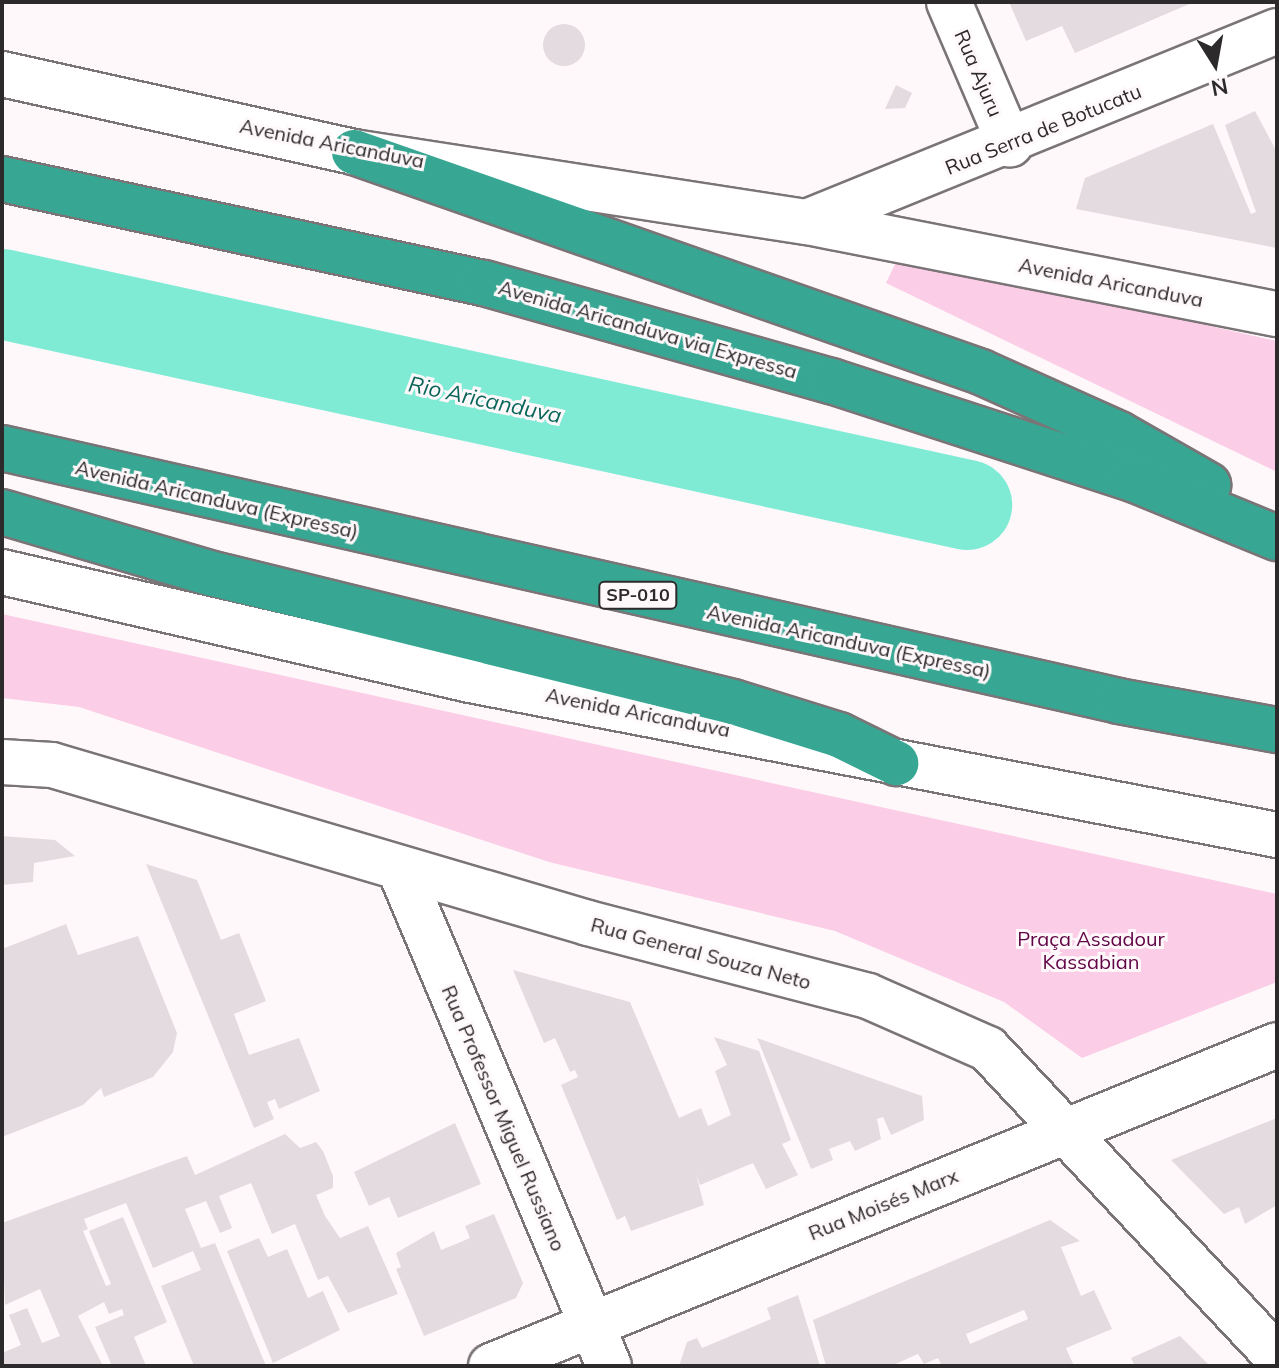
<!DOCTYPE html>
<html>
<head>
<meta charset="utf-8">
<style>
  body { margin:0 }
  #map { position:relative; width:1279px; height:1368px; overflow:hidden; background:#fef8fb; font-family:Mulish,sans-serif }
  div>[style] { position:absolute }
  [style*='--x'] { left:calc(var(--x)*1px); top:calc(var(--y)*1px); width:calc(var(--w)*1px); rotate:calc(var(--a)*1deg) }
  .green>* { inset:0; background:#fbcde6 }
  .river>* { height:90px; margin:-45px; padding:0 45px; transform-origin:45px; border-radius:45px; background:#7febd5 }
  .building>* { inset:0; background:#e3dbdf }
  .round { border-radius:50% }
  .roads { filter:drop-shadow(2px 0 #7b7477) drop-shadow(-2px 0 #7b7477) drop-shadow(0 2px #7b7477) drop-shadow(0 -2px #7b7477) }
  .street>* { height:44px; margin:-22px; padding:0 22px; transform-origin:22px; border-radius:22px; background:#fff }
  .secondary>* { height:44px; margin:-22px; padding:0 22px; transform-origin:22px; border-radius:22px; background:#fff }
  .highway>* { height:44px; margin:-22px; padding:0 22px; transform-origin:22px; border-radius:22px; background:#37a793 }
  span { translate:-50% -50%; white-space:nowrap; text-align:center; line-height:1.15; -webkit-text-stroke:6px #fef8fb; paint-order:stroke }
  .shield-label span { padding:2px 6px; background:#fef8fb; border:2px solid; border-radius:6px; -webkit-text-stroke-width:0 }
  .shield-label { font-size:18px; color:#2d2a2c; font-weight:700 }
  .street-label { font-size:20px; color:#2d2a2c }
  .park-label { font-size:20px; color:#600445 }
  .water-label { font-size:22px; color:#086659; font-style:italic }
  .frame { position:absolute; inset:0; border:4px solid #2d2a2c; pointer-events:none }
  .north { position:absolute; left:1175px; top:24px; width:80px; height:80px; -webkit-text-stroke:6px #fef8fb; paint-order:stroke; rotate:169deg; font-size:22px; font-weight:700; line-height:32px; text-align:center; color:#2d2a2c }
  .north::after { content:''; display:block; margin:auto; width:28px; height:36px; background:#2d2a2c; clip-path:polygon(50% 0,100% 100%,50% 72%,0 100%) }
</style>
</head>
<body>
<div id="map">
  <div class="green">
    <i style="clip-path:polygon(899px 256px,1277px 341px,1277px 472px,886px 283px)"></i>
    <i style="clip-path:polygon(2px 614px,1277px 894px,1277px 982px,1082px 1058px,1004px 1002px,835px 931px,549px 862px,79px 707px,2px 698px)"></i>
  </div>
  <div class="river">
    <i style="--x:2;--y:294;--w:988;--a:12.33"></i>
  </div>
  <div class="building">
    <i style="clip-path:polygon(1009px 2px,1194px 2px,1075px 53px,1062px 26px,1026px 41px)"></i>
    <i class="round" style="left:543px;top:24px;width:42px;height:42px"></i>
    <i style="clip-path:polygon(896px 85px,912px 93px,905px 108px,885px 109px)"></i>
    <i style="clip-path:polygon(1255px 111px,1277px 152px,1277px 248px,1076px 209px,1085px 178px,1213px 124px,1251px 214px,1256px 212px,1225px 125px)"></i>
    <i style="clip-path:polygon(2px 836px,55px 840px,75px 856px,34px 863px,33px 882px,2px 885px)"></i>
    <i style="clip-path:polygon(146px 864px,197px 880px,221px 940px,239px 933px,266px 1001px,234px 1014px,249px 1055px,299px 1038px,320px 1091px,279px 1109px,275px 1099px,267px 1102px,274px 1119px,254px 1128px)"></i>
    <i style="clip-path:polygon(66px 924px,78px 955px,138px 936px,177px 1033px,173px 1052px,153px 1077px,104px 1097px,101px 1088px,83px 1105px,2px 1137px,2px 949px)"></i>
    <i style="clip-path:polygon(513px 970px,630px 1002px,679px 1118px,701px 1108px,708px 1126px,731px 1115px,715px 1071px,727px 1065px,714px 1037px,759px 1051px,791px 1140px,782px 1144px,798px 1175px,766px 1189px,753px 1163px,700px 1185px,696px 1174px,704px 1205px,631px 1231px,625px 1216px,617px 1220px,561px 1085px,578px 1077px,575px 1070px,570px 1072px,555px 1038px,544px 1043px)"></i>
    <i style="clip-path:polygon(757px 1038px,922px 1096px,924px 1120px,891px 1135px,883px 1117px,877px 1119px,881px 1139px,855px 1151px,850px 1141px,829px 1149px,833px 1160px,811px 1169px)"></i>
    <i style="clip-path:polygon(1277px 1118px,1277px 1205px,1245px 1224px,1239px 1207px,1224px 1214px,1171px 1160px)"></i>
    <i style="clip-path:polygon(455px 1123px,481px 1184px,398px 1218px,389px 1197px,369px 1206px,354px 1172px)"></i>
    <i style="clip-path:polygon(285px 1134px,300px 1148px,316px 1142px,323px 1151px,333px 1176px,333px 1188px,316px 1195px,325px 1216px,340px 1238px,368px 1226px,398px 1294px,348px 1313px,328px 1276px,318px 1280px,295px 1224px,272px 1234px,251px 1183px,219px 1196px,232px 1228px,220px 1233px,206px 1201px,185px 1209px,201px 1248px,215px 1243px,266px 1366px,194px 1366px,161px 1286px,201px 1270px,193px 1251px,153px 1268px,126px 1203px,84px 1219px,88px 1229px,83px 1231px,106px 1286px,111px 1284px,89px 1231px,123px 1217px,167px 1322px,134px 1337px,146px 1366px,112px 1366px,95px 1327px,124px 1315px,122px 1309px,109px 1314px,104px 1302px,78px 1316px,103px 1366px,2px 1366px,2px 1353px,21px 1345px,9px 1315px,27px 1308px,42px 1343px,60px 1336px,40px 1289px,5px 1305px,2px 1223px,187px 1156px,195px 1175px)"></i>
    <i style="clip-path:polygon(494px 1214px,523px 1283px,516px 1298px,424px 1336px,396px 1269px,401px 1267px,396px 1253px,434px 1231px,441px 1250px,456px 1244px,470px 1238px,465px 1226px)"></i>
    <i style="clip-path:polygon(evenodd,1050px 1220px,1080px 1241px,1061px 1247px,1081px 1296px,1094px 1290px,1112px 1329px,1066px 1348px,1074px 1366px,942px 1366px,938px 1358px,924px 1364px,918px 1354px,891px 1366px,826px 1366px,813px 1320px,1050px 1220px,1024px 1310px,1028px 1319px,970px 1344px,966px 1334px,1024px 1310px)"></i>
    <i style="clip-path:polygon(259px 1238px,268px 1257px,287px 1249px,308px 1298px,323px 1291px,340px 1330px,273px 1363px,227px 1251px)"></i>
    <i style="clip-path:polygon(798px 1295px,820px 1366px,679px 1366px,687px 1342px,697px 1338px,702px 1348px,771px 1319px,767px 1308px)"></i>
    <i style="clip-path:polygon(1180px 1336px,1210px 1366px,1135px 1366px,1131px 1358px)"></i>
  </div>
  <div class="roads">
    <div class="street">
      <i style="--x:949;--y:2;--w:155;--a:66.8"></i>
      <i style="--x:807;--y:222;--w:507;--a:-22.12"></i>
      <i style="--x:2;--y:762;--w:50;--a:3.4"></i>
      <i style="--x:52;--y:765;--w:559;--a:16.42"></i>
      <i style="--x:588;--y:923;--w:289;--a:14.6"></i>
      <i style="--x:868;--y:996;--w:131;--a:23.8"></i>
      <i style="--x:988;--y:1049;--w:422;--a:46.8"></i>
      <i style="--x:400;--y:870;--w:538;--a:67.15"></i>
      <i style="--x:491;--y:1366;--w:849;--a:-22.21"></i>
    </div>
    <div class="secondary">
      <i style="--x:2;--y:74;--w:361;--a:12.5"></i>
      <i style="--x:354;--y:152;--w:458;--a:8.8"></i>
      <i style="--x:807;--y:222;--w:479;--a:11.1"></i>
      <i style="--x:2;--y:572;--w:480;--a:13"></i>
      <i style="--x:470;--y:680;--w:822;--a:10.87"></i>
    </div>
    <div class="highway">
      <i style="--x:354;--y:152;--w:664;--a:19.33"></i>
      <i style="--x:981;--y:372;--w:151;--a:24.2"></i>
      <i style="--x:1119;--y:434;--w:103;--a:29.8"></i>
      <i style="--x:2;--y:179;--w:493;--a:12.2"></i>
      <i style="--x:484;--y:283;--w:361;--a:15.8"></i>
      <i style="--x:831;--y:381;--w:318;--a:18"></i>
      <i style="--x:1133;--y:479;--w:156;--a:22.3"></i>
      <i style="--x:2;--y:448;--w:1145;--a:12.76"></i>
      <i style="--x:1119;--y:701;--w:161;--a:10.4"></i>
      <i style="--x:2;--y:512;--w:220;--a:16.4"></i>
      <i style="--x:213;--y:574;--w:536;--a:13.83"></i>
      <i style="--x:733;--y:702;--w:111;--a:17.3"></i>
      <i style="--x:839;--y:735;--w:64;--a:26.2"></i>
    </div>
  </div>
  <div class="shield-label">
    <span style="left:638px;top:595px">SP-010</span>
  </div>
  <div class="street-label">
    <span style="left:979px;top:73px;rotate:67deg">Rua Ajuru</span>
    <span style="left:1043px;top:129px;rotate:-22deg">Rua Serra de Botucatu</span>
    <span style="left:332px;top:143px;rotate:11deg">Avenida Aricanduva</span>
    <span style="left:1111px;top:282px;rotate:11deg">Avenida Aricanduva</span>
    <span style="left:648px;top:329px;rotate:16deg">Avenida Aricanduva via Expressa</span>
    <span style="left:217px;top:499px;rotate:13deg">Avenida Aricanduva (Expressa)</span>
    <span style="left:849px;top:641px;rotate:12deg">Avenida Aricanduva (Expressa)</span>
    <span style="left:638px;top:712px;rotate:11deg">Avenida Aricanduva</span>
    <span style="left:701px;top:953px;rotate:15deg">Rua General Souza Neto</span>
    <span style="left:504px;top:1118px;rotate:67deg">Rua Professor Miguel Russiano</span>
    <span style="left:883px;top:1204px;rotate:-22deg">Rua Moisés Marx</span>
  </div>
  <div class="park-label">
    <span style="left:1091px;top:950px">Praça Assadour<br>Kassabian</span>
  </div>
  <div class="water-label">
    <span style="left:485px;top:400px;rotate:12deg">Rio Aricanduva</span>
  </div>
  <div class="frame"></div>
  <div class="north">N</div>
</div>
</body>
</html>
